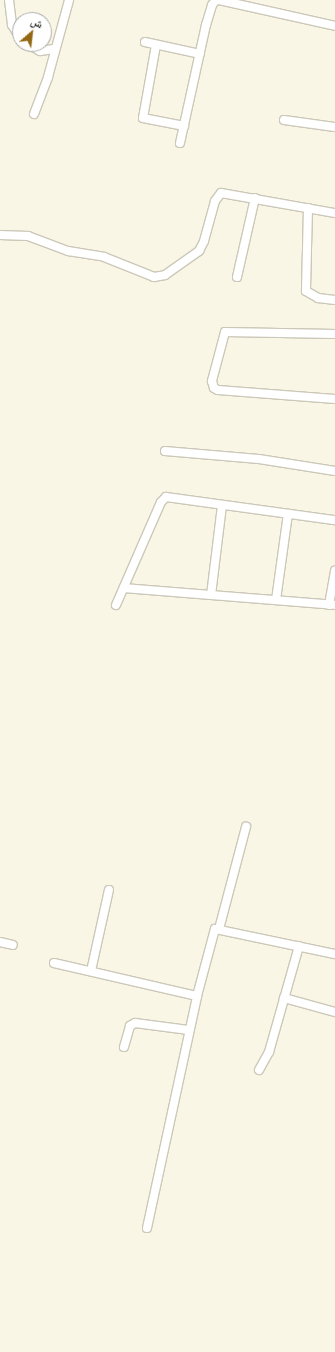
<!DOCTYPE html>
<html>
<head>
<meta charset="utf-8">
<style>
  body { margin:0 }
  #map { position:relative; width:335px; height:1352px; overflow:hidden; background:#faf6e6; font-family:"PT Sans","Noto Naskh Arabic",sans-serif }
  div>[style] { position:absolute }
  [style*='--x'] { left:calc(var(--x)*1px); top:calc(var(--y)*1px); width:calc(var(--w)*1px); rotate:calc(var(--a)*1deg) }
  .roads { filter:drop-shadow(1px 0 #ccc8b9) drop-shadow(-1px 0 #ccc8b9) drop-shadow(0 1px #ccc8b9) drop-shadow(0 -1px #ccc8b9) }
  .minor>* { height:8px; margin:-4px; padding:0 4px; transform-origin:4px; border-radius:4px; background:#fff }
  span { translate:-50% -50%; white-space:nowrap; text-align:center; line-height:1.15; -webkit-text-stroke:4px #fff; paint-order:stroke }
  .north { position:absolute; left:12px; top:12px; width:40px; height:40px; box-sizing:border-box; background:#fff; border:1px solid #aaa9a7; border-radius:50%; rotate:28deg; font-size:11px; font-weight:700; line-height:16px; text-align:center; color:#2b2924 }
  .north::after { content:''; display:block; margin:auto; width:14px; height:18px; background:#946915; clip-path:polygon(50% 0,100% 100%,50% 72%,0 100%) }
</style>
</head>
<body>
<div id="map">
  <div class="roads">
    <div class="minor">
      <i style="--x:9;--y:0;--w:25;--a:83"></i>
      <i style="--x:12;--y:25;--w:15;--a:58"></i>
      <i style="--x:219;--y:0;--w:119;--a:12.6"></i>
      <i style="--x:145;--y:42;--w:56;--a:12.3"></i>
      <i style="--x:28;--y:44;--w:14;--a:30"></i>
      <i style="--x:40;--y:51;--w:14;--a:-8"></i>
      <i style="--x:156;--y:45;--w:74;--a:100.1"></i>
      <i style="--x:143;--y:118;--w:42;--a:11"></i>
      <i style="--x:34;--y:114;--w:40;--a:-69"></i>
      <i style="--x:48;--y:77;--w:80;--a:-74.7"></i>
      <i style="--x:284;--y:120;--w:51;--a:7.8"></i>
      <i style="--x:180;--y:143;--w:121;--a:-77.6"></i>
      <i style="--x:206;--y:25;--w:21;--a:-73"></i>
      <i style="--x:212;--y:5;--w:6;--a:-51"></i>
      <i style="--x:308;--y:208;--w:83;--a:91.4"></i>
      <i style="--x:306;--y:291;--w:14;--a:30"></i>
      <i style="--x:318;--y:298;--w:17;--a:7"></i>
      <i style="--x:0;--y:235;--w:28;--a:2"></i>
      <i style="--x:28;--y:236;--w:43;--a:20.6"></i>
      <i style="--x:68;--y:251;--w:36;--a:9"></i>
      <i style="--x:104;--y:257;--w:54;--a:21.8"></i>
      <i style="--x:154;--y:277;--w:11;--a:-10"></i>
      <i style="--x:165;--y:275;--w:42;--a:-35.2"></i>
      <i style="--x:199;--y:251;--w:11;--a:-63"></i>
      <i style="--x:204;--y:241;--w:41;--a:-74.6"></i>
      <i style="--x:215;--y:201;--w:10;--a:-53"></i>
      <i style="--x:221;--y:193;--w:116;--a:10"></i>
      <i style="--x:237;--y:277;--w:81;--a:-77.2"></i>
      <i style="--x:335;--y:334;--w:110;--a:-179"></i>
      <i style="--x:225;--y:332;--w:51;--a:104.9"></i>
      <i style="--x:212;--y:381;--w:7;--a:74"></i>
      <i style="--x:214;--y:388;--w:4;--a:27"></i>
      <i style="--x:218;--y:390;--w:117;--a:4.4"></i>
      <i style="--x:165;--y:451;--w:94;--a:4.9"></i>
      <i style="--x:259;--y:459;--w:77;--a:9"></i>
      <i style="--x:124;--y:588;--w:212;--a:4.6"></i>
      <i style="--x:211;--y:595;--w:91;--a:-83"></i>
      <i style="--x:276;--y:600;--w:87;--a:-82.1"></i>
      <i style="--x:116;--y:605;--w:112;--a:-66.4"></i>
      <i style="--x:161;--y:502;--w:7;--a:-45"></i>
      <i style="--x:166;--y:497;--w:171;--a:7.8"></i>
      <i style="--x:329;--y:605;--w:35;--a:-80"></i>
      <i style="--x:219;--y:929;--w:106;--a:-75.2"></i>
      <i style="--x:0;--y:942;--w:13;--a:13"></i>
      <i style="--x:54;--y:963;--w:147;--a:13"></i>
      <i style="--x:91;--y:971;--w:83;--a:-77.5"></i>
      <i style="--x:284;--y:998;--w:53;--a:15.4"></i>
      <i style="--x:124;--y:1047;--w:22;--a:-74"></i>
      <i style="--x:130;--y:1026;--w:6;--a:-31"></i>
      <i style="--x:135;--y:1023;--w:54;--a:7.4"></i>
      <i style="--x:259;--y:1070;--w:21;--a:-61"></i>
      <i style="--x:269;--y:1052;--w:110;--a:-74.2"></i>
      <i style="--x:147;--y:1228;--w:237;--a:-77.8"></i>
      <i style="--x:197;--y:996;--w:69;--a:-75"></i>
      <i style="--x:215;--y:929;--w:123;--a:11.8"></i>
    </div>
  </div>
  <div class="north">ش</div>
</div>
</body>
</html>
